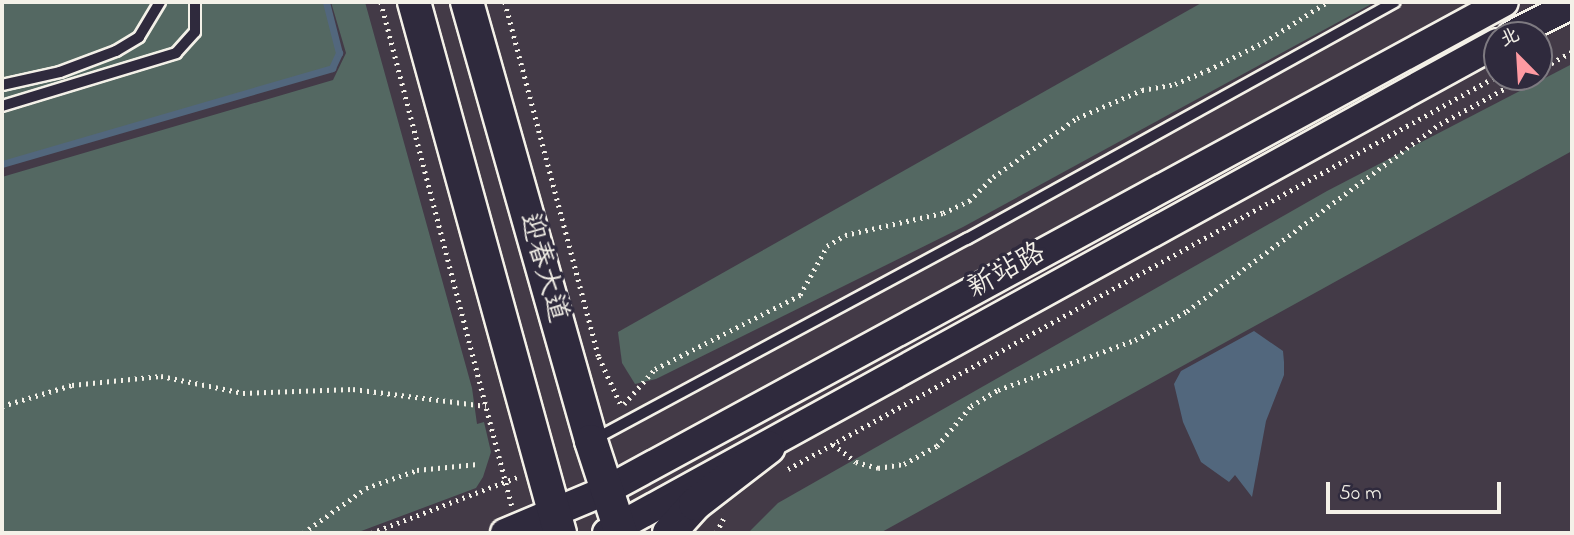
<!DOCTYPE html>
<html>
<head>
<meta charset="utf-8">
<style>
  body { margin:0 }
  #map { position:relative; width:1574px; height:535px; overflow:hidden; background:#433a47; font-family:"Indie Flower","LXGW WenKai TC",sans-serif }
  div>[style] { position:absolute }
  [style*='--x'] { left:calc(var(--x)*1px); top:calc(var(--y)*1px); width:calc(var(--w)*1px); rotate:calc(var(--a)*1deg) }
  .green>* { inset:0; background:#546862 }
  .water>* { inset:0; background:#52677d }
  .stream>* { height:7px; margin:-3.5px; padding:0 3.5px; transform-origin:3.5px; border-radius:3.5px; background:#52677d }
  .path>* { height:4.5px; margin-top:-2.25px; transform-origin:0; background:repeating-linear-gradient(90deg,#f4f1e8 0 2px,transparent 0 7px) }
  .roads { filter:drop-shadow(2px 0 #f4f1e8) drop-shadow(-2px 0 #f4f1e8) drop-shadow(0 2px #f4f1e8) drop-shadow(0 -2px #f4f1e8) }
  .service>* { height:10px; margin:-5px; padding:0 5px; transform-origin:5px; border-radius:5px; background:#2f2a3d }
  .tertiary>* { height:28px; margin:-14px; padding:0 14px; transform-origin:14px; border-radius:14px; background:#2f2a3d }
  .secondary>* { height:32px; margin:-16px; padding:0 16px; transform-origin:16px; border-radius:16px; background:#2f2a3d }
  span { translate:-50% -50%; white-space:nowrap; text-align:center; line-height:1.15; -webkit-text-stroke:7px #2f2a3d; paint-order:stroke }
  .street-label { font-size:28px; color:#f4f1e8 }
  .frame { position:absolute; inset:0; border:4px solid #f4f1e8; pointer-events:none }
  .north { position:absolute; left:1483px; top:21px; width:70px; height:70px; box-sizing:border-box; background:#2f2a3d; border:2px solid #7e7a81; border-radius:50%; rotate:336deg; font-size:19px; font-weight:700; line-height:28px; text-align:center; color:#f4f1e8 }
  .north::after { content:''; display:block; margin:auto; width:24px; height:32px; background:#ff9aa2; clip-path:polygon(50% 0,100% 100%,50% 72%,0 100%) }
  .scale { position:absolute; left:1326px; top:482px; width:175px; height:32px; box-sizing:border-box; border:4px solid #f4f1e8; border-top:0; padding-left:9px; font-size:21px; line-height:24px; white-space:nowrap; color:#f4f1e8; -webkit-text-stroke:5px #2f2a3d; paint-order:stroke }
</style>
</head>
<body>
<div id="map">
  <div class="green">
    <i style="clip-path:polygon(2px 2px,326px 2px,339px 53px,332px 68px,312px 76px,2px 164px)"></i>
    <i style="clip-path:polygon(331px 2px,365px 2px,472px 388px,477px 424px,484px 422px,491px 452px,483px 477px,476px 488px,356px 533px,2px 533px,2px 177px,333px 80px,346px 53px)"></i>
    <i style="clip-path:polygon(1203px 2px,1375px 2px,963px 227px,656px 379px,635px 384px,622px 363px,618px 332px)"></i>
    <i style="clip-path:polygon(1572px 64px,1572px 151px,880px 533px,748px 533px,778px 503px,1327px 191px)"></i>
  </div>
  <div class="water">
    <i style="clip-path:polygon(1254px 331px,1283px 351px,1284px 362px,1284px 375px,1266px 421px,1252px 497px,1235px 475px,1229px 482px,1201px 462px,1183px 422px,1174px 384px,1181px 371px)"></i>
  </div>
  <div class="stream">
    <i style="--x:2;--y:164;--w:344;--a:-16.2"></i>
    <i style="--x:332;--y:68;--w:17;--a:-65"></i>
    <i style="--x:339;--y:53;--w:53;--a:-104.3"></i>
  </div>
  <div class="path">
    <i style="--x:381;--y:2;--w:521;--a:75.43"></i>
    <i style="--x:505;--y:2;--w:367;--a:75.2"></i>
    <i style="--x:599;--y:357;--w:55;--a:65.3"></i>
    <i style="--x:1539;--y:70;--w:38;--a:-29"></i>
    <i style="--x:624;--y:404;--w:47;--a:-48.5"></i>
    <i style="--x:655;--y:369;--w:163;--a:-27"></i>
    <i style="--x:800;--y:295;--w:56;--a:-61.1"></i>
    <i style="--x:827;--y:246;--w:21;--a:-31"></i>
    <i style="--x:845;--y:235;--w:100;--a:-12.7"></i>
    <i style="--x:943;--y:213;--w:29;--a:-25"></i>
    <i style="--x:969;--y:201;--w:34;--a:-45"></i>
    <i style="--x:993;--y:177;--w:103;--a:-35.1"></i>
    <i style="--x:1077;--y:118;--w:71;--a:-23.3"></i>
    <i style="--x:1142;--y:90;--w:34;--a:-10"></i>
    <i style="--x:1175;--y:84;--w:36;--a:-23"></i>
    <i style="--x:1208;--y:70;--w:63;--a:-26.6"></i>
    <i style="--x:1264;--y:42;--w:75;--a:-32.4"></i>
    <i style="--x:2;--y:406;--w:73;--a:-16.7"></i>
    <i style="--x:72;--y:385;--w:89;--a:-5.8"></i>
    <i style="--x:161;--y:376;--w:84;--a:11.7"></i>
    <i style="--x:243;--y:393;--w:110;--a:-2.1"></i>
    <i style="--x:353;--y:389;--w:134;--a:7.3"></i>
    <i style="--x:833;--y:444;--w:29;--a:38"></i>
    <i style="--x:856;--y:462;--w:23;--a:15"></i>
    <i style="--x:878;--y:468;--w:26;--a:-9"></i>
    <i style="--x:904;--y:464;--w:38;--a:-29"></i>
    <i style="--x:937;--y:446;--w:52;--a:-49.6"></i>
    <i style="--x:971;--y:406;--w:31;--a:-31"></i>
    <i style="--x:998;--y:390;--w:146;--a:-20.1"></i>
    <i style="--x:1135;--y:340;--w:60;--a:-29.1"></i>
    <i style="--x:1187;--y:311;--w:315;--a:-36.5"></i>
    <i style="--x:1440;--y:124;--w:98;--a:-28.7"></i>
    <i style="--x:788;--y:469;--w:811;--a:-29"></i>
    <i style="--x:303;--y:533;--w:77;--a:-35.5"></i>
    <i style="--x:366;--y:488;--w:54;--a:-19.4"></i>
    <i style="--x:417;--y:470;--w:61;--a:-5.6"></i>
    <i style="--x:371;--y:533;--w:157;--a:-20.9"></i>
    <i style="--x:716;--y:533;--w:16;--a:-63"></i>
  </div>
  <div class="roads">
    <div class="service">
      <i style="--x:2;--y:85;--w:59;--a:-12.6"></i>
      <i style="--x:60;--y:72;--w:60;--a:-20.6"></i>
      <i style="--x:116;--y:51;--w:27;--a:-31"></i>
      <i style="--x:139;--y:37;--w:41;--a:-59"></i>
      <i style="--x:2;--y:106;--w:182;--a:-16.9"></i>
      <i style="--x:176;--y:53;--w:28;--a:-48"></i>
      <i style="--x:195;--y:32;--w:30;--a:-90"></i>
      <i style="--x:593;--y:440;--w:425;--a:-28.3"></i>
      <i style="--x:967;--y:239;--w:489;--a:-29"></i>
    </div>
    <div class="tertiary">
      <i style="--x:1512;--y:35;--w:68;--a:-27.3"></i>
      <i style="--x:505;--y:533;--w:108;--a:-22.8"></i>
      <i style="--x:605;--y:491;--w:1023;--a:-28.54"></i>
      <i style="--x:607;--y:533;--w:1016;--a:-28.84"></i>
    </div>
    <div class="secondary">
      <i style="--x:414;--y:2;--w:551;--a:74.63"></i>
      <i style="--x:467;--y:2;--w:456;--a:74.2"></i>
      <i style="--x:591;--y:441;--w:97;--a:71.9"></i>
      <i style="--x:669;--y:533;--w:39;--a:-48"></i>
      <i style="--x:695;--y:504;--w:93;--a:-37.6"></i>
    </div>
  </div>
  <div class="street-label">
    <span style="left:542px;top:268px;rotate:74deg">迎春大道</span>
    <span style="left:1007px;top:272px;rotate:-29deg">新站路</span>
  </div>
  <div class="frame"></div>
  <div class="north">北</div>
  <div class="scale">50 m</div>
</div>
</body>
</html>
